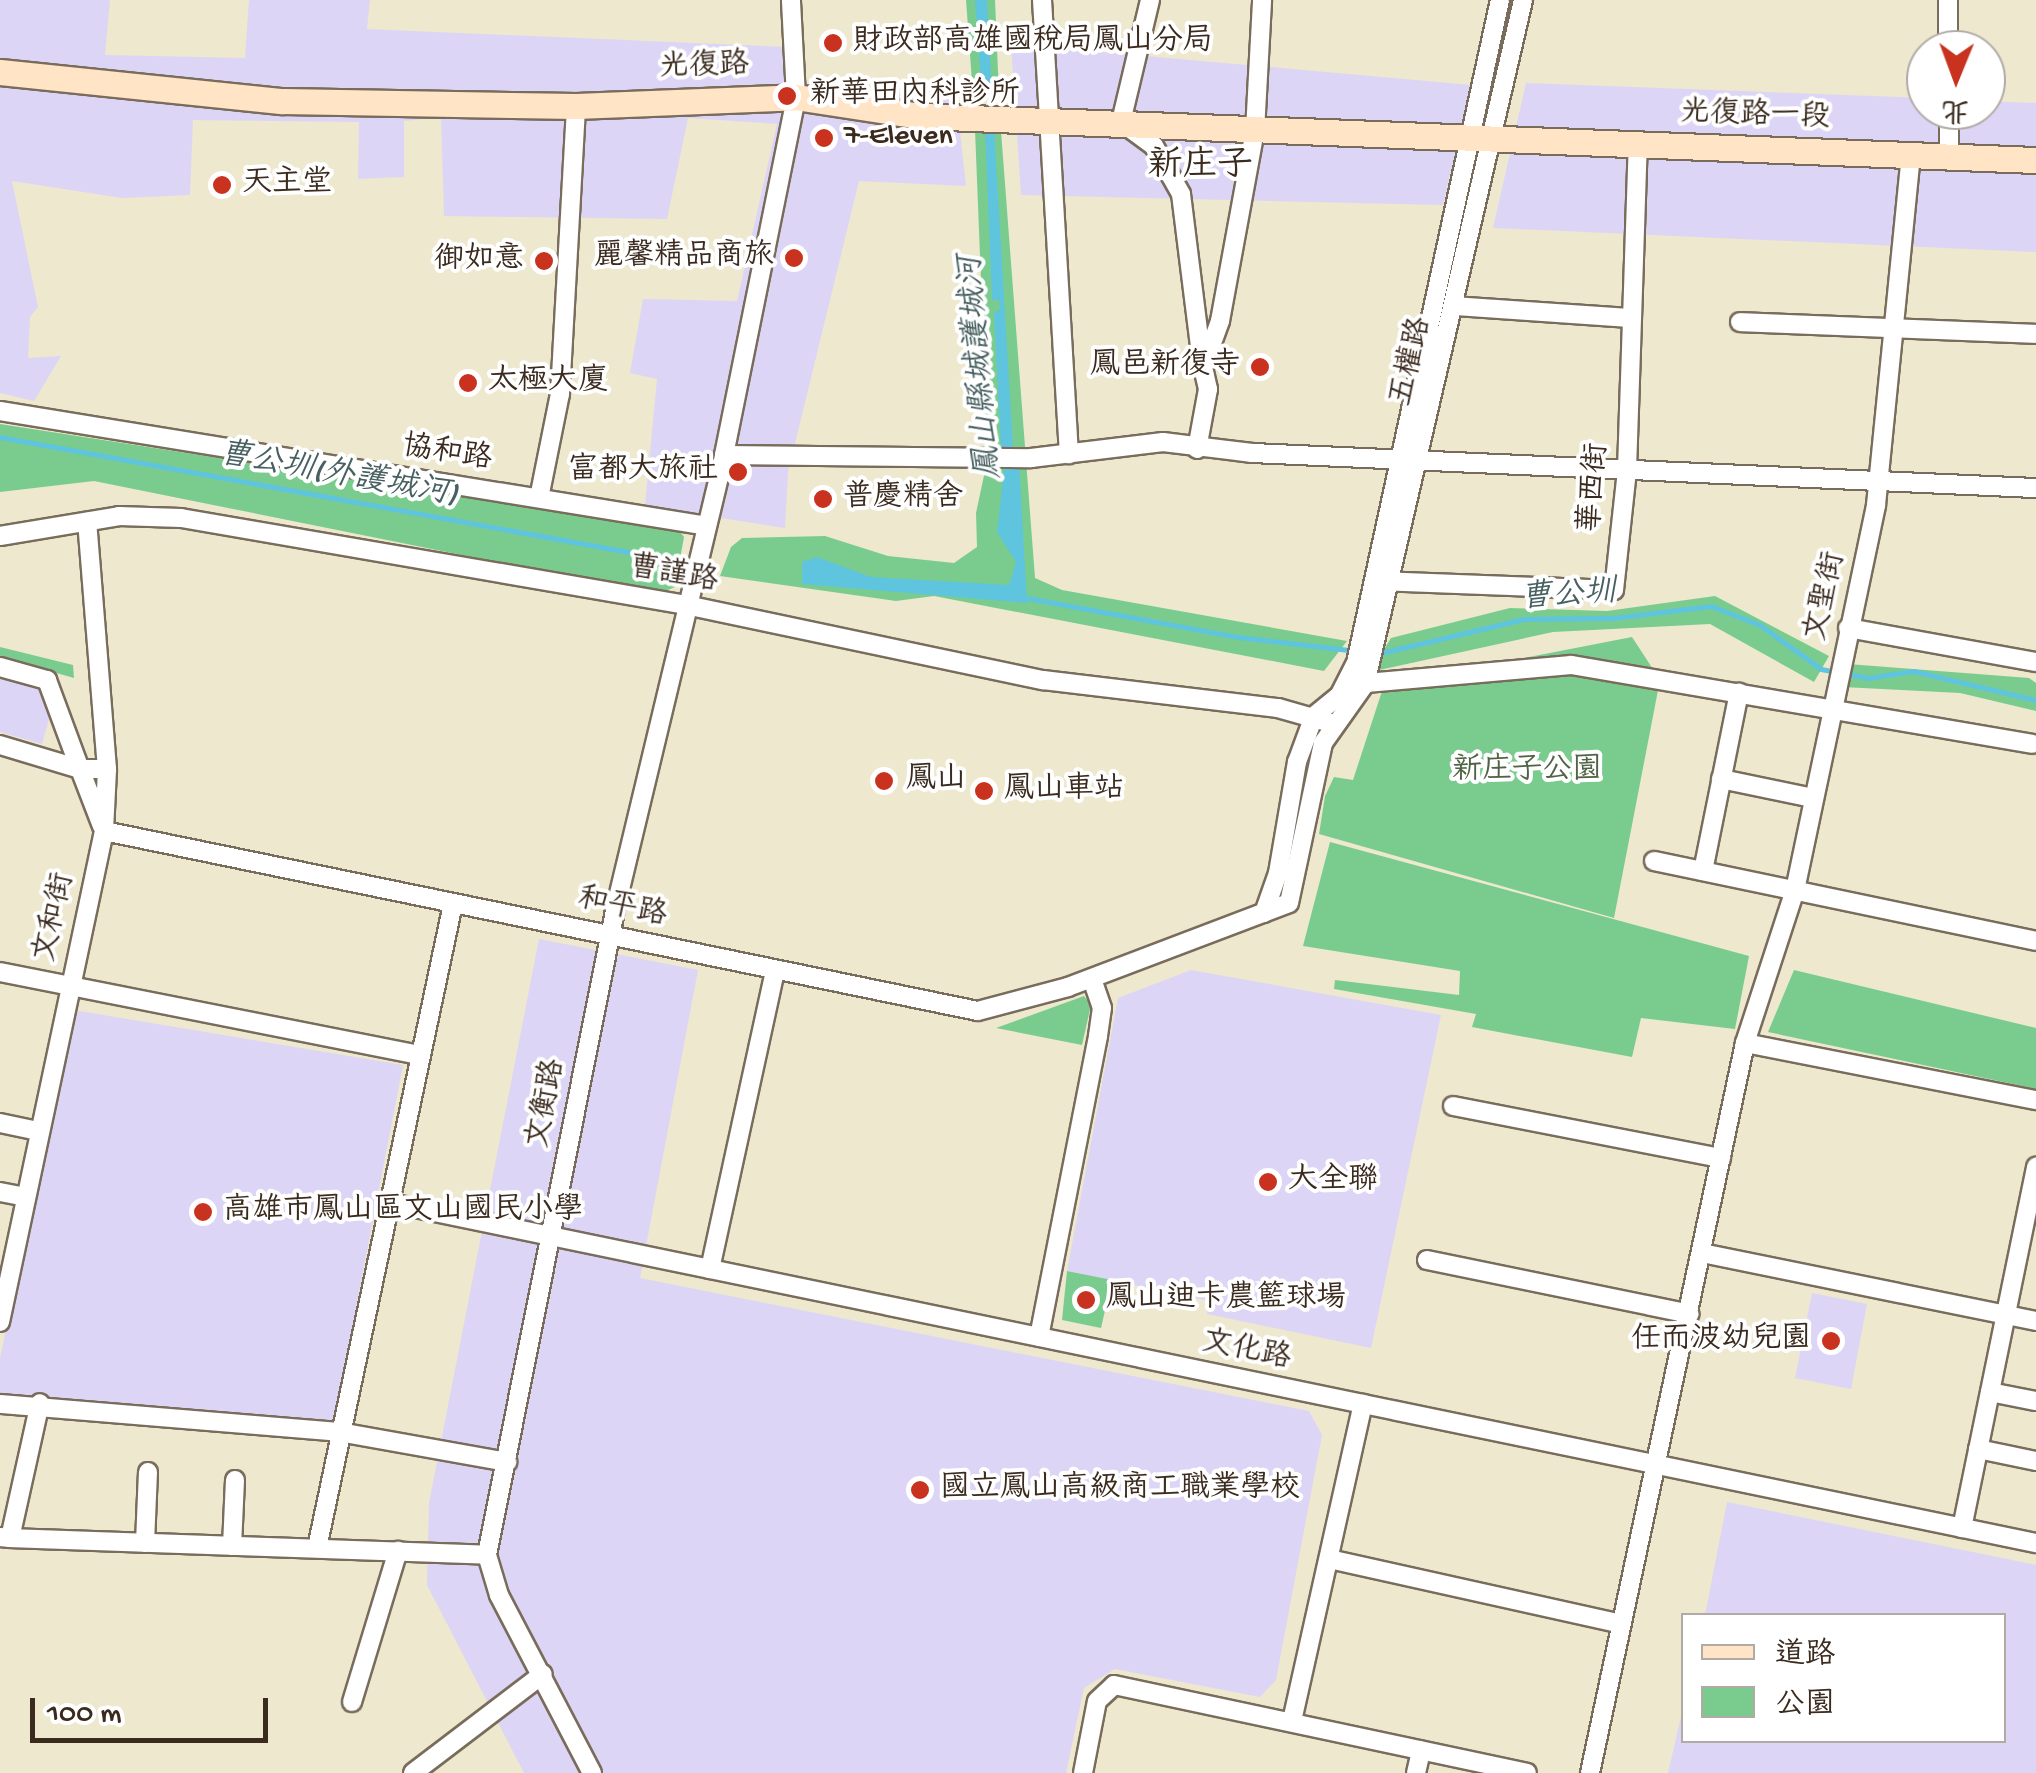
<!DOCTYPE html>
<html>
<head>
<meta charset="utf-8">
<style>
  body { margin:0 }
  #map { position:relative; width:2036px; height:1773px; overflow:hidden; background:#ede8ce; font-family:"Gochi Hand","LXGW WenKai TC",sans-serif }
  div>[style] { position:absolute }
  [style*='--x'] { left:calc(var(--x)*1px); top:calc(var(--y)*1px); width:calc(var(--w)*1px); rotate:calc(var(--a)*1deg) }
  .built>* { inset:0; background:#ddd5f6 }
  .green>* { inset:0; background:#7acc8e }
  .water>* { inset:0; background:#5fc4dd }
  .stream>* { height:5px; margin:-2.5px; padding:0 2.5px; transform-origin:2.5px; border-radius:2.5px; background:#5fc4dd }
  .roads { filter:drop-shadow(2px 0 #796c5c) drop-shadow(-2px 0 #796c5c) drop-shadow(0 2px #796c5c) drop-shadow(0 -2px #796c5c) }
  .street>* { height:18px; margin:-9px; padding:0 9px; transform-origin:9px; border-radius:9px; background:#fff }
  .secondary>* { height:25px; margin:-12.5px; padding:0 12.5px; transform-origin:12.5px; border-radius:12.5px; background:#ffe4c6 }
  .dots>* { width:28px; height:28px; translate:-50% -50%; box-sizing:border-box; border:5px solid #fff; border-radius:50% }
  span { translate:-50% -50%; white-space:nowrap; text-align:center; line-height:1.15; -webkit-text-stroke:8px #fff; paint-order:stroke }
  .poi-label { font-size:30px; color:#3b2a1e }
  .left { translate:0 -50%; text-align:left }
  .right { translate:-100% -50%; text-align:right }
  .street-label { font-size:30px; color:#3b2a1e }
  .park-label { font-size:30px; color:#516345 }
  .water-label { font-size:32px; color:#486061; font-style:italic }
  .quarter-label { font-size:35px; color:#3b2a1e }
  .legend { position:absolute; left:1681px; top:1613px; width:325px; height:130px; box-sizing:border-box; background:#fff; border:2px solid #b1aaa5; margin:0; padding:12px 18px; list-style:none; font-size:30px; color:#3b2a1e }
  .legend li { display:flex; align-items:center; gap:20px; height:50px }
  .legend b { width:50px; border:2px solid #b1aaa5 }
  .north { position:absolute; left:1906px; top:30px; width:100px; height:100px; box-sizing:border-box; background:#fff; border:2px solid #b1aaa5; border-radius:50%; rotate:181deg; font-size:28px; font-weight:700; line-height:40px; text-align:center; color:#3b2a1e }
  .north::after { content:''; display:block; margin:auto; width:35px; height:45px; background:#c8321e; clip-path:polygon(50% 0,100% 100%,50% 72%,0 100%) }
  .scale { position:absolute; left:30px; top:1698px; width:238px; height:45px; box-sizing:border-box; border:5px solid #3b2a1e; border-top:0; padding-left:12px; font-size:30px; line-height:35px; white-space:nowrap; color:#3b2a1e; -webkit-text-stroke:8px #fff; paint-order:stroke }
</style>
</head>
<body>
<div id="map">
  <div class="built">
    <i style="clip-path:polygon(0 0,110px 0,105px 55px,245px 58px,249px 0,370px 0,367px 29px,787px 47px,788px 90px,956px 95px,966px 186px,859px 181px,788px 472px,785px 528px,645px 506px,657px 379px,630px 373px,643px 299px,737px 301px,777px 124px,688px 118px,667px 219px,444px 216px,441px 117px,404px 121px,404px 177px,358px 179px,359px 122px,193px 120px,190px 195px,122px 198px,12px 181px,38px 307px,30px 317px,28px 358px,61px 356px,34px 401px,0 393px)"></i>
    <i style="clip-path:polygon(1011px 44px,1471px 85px,1443px 205px,1021px 195px)"></i>
    <i style="clip-path:polygon(1526px 83px,1926px 98px,1926px 110px,1986px 110px,1986px 101px,2036px 103px,2036px 252px,1493px 228px)"></i>
    <i style="clip-path:polygon(0 675px,38px 685px,50px 716px,42px 744px,0 732px)"></i>
    <i style="clip-path:polygon(539px 939px,698px 970px,640px 1278px,1309px 1411px,1322px 1435px,1276px 1680px,1260px 1697px,1115px 1669px,1084px 1688px,1066px 1773px,524px 1773px,427px 1585px,429px 1503px)"></i>
    <i style="clip-path:polygon(1191px 970px,1441px 1015px,1371px 1348px,1207px 1314px,1209px 1301px,1067px 1271px,1118px 998px)"></i>
    <i style="clip-path:polygon(73px 1010px,403px 1065px,332px 1431px,0 1394px,0 1358px)"></i>
    <i style="clip-path:polygon(1812px 1293px,1867px 1304px,1851px 1389px,1795px 1378px)"></i>
    <i style="clip-path:polygon(1727px 1502px,2036px 1565px,2036px 1773px,1668px 1773px,1683px 1708px,1684px 1740px,2004px 1740px,2004px 1616px,1705px 1615px)"></i>
  </div>
  <div class="green">
    <i style="clip-path:polygon(966px 0,995px 0,999px 95px,973px 95px)"></i>
    <i style="clip-path:polygon(975px 130px,1001px 131px,1035px 578px,1062px 590px,1347px 641px,1324px 671px,934px 596px,896px 601px,720px 576px,731px 547px,742px 538px,825px 536px,888px 556px,954px 563px,977px 547px,976px 513px,988px 457px)"></i>
    <i style="clip-path:polygon(0 424px,678px 529px,684px 537px,675px 587px,663px 592px,536px 570px,94px 481px,0 492px)"></i>
    <i style="clip-path:polygon(1715px 596px,1829px 656px,1814px 682px,1710px 624px,1553px 632px,1370px 672px,1391px 638px,1510px 608px,1607px 611px)"></i>
    <i style="clip-path:polygon(1632px 637px,1660px 680px,1614px 918px,1319px 834px,1325px 796px,1334px 777px,1353px 780px,1384px 685px)"></i>
    <i style="clip-path:polygon(0 647px,73px 665px,74px 678px,0 657px)"></i>
    <i style="clip-path:polygon(1848px 664px,2029px 678px,2036px 683px,2036px 711px,1960px 693px,1843px 687px)"></i>
    <i style="clip-path:polygon(1330px 842px,1749px 956px,1735px 1029px,1641px 1018px,1632px 1057px,1472px 1027px,1476px 1014px,1334px 989px,1335px 980px,1459px 995px,1460px 971px,1303px 946px)"></i>
    <i style="clip-path:polygon(1794px 970px,2036px 1028px,2036px 1089px,1768px 1032px)"></i>
    <i style="clip-path:polygon(1084px 996px,1091px 1005px,1082px 1045px,996px 1028px)"></i>
    <i style="clip-path:polygon(1067px 1271px,1112px 1280px,1101px 1328px,1062px 1320px)"></i>
  </div>
  <div class="water">
    <i style="clip-path:polygon(975px 0,987px 0,992px 95px,982px 95px)"></i>
    <i style="clip-path:polygon(985px 127px,994px 128px,1013px 448px,1001px 448px,994px 313px,1000px 309px,999px 300px,992px 300px)"></i>
    <i style="clip-path:polygon(1005px 461px,1019px 461px,1027px 603px,802px 584px,802px 562px,817px 557px,871px 577px,1009px 585px,1016px 562px,997px 532px)"></i>
  </div>
  <div class="stream">
    <i style="--x:0;--y:437;--w:678;--a:10.37"></i>
    <i style="--x:1022;--y:597;--w:220;--a:10.5"></i>
    <i style="--x:1238;--y:637;--w:120;--a:6.7"></i>
    <i style="--x:1377;--y:654;--w:151;--a:-13.4"></i>
    <i style="--x:1524;--y:619;--w:89;--a:-0.6"></i>
    <i style="--x:1613;--y:618;--w:99;--a:-7"></i>
    <i style="--x:1711;--y:606;--w:53;--a:21.2"></i>
    <i style="--x:1760;--y:625;--w:75;--a:35.8"></i>
    <i style="--x:1821;--y:669;--w:48;--a:10.8"></i>
    <i style="--x:1868;--y:678;--w:46;--a:-8.8"></i>
    <i style="--x:1913;--y:671;--w:126;--a:13.3"></i>
  </div>
  <div class="roads">
    <div class="street">
      <i style="--x:1042;--y:0;--w:455;--a:86.6"></i>
      <i style="--x:1150;--y:0;--w:125;--a:103.4"></i>
      <i style="--x:1121;--y:122;--w:41;--a:36"></i>
      <i style="--x:1154;--y:146;--w:55;--a:60.6"></i>
      <i style="--x:1181;--y:194;--w:169;--a:82.9"></i>
      <i style="--x:1948;--y:0;--w:50;--a:90"></i>
      <i style="--x:1949;--y:110;--w:47;--a:90"></i>
      <i style="--x:1454;--y:306;--w:178;--a:3.9"></i>
      <i style="--x:1740;--y:322;--w:296;--a:2.3"></i>
      <i style="--x:0;--y:411;--w:716;--a:9.24"></i>
      <i style="--x:1197;--y:449;--w:61;--a:-79.6"></i>
      <i style="--x:1208;--y:389;--w:22;--a:-103"></i>
      <i style="--x:1203;--y:368;--w:50;--a:-70.1"></i>
      <i style="--x:1220;--y:321;--w:193;--a:-79.6"></i>
      <i style="--x:1255;--y:131;--w:131;--a:-86.9"></i>
      <i style="--x:724;--y:455;--w:307;--a:0.6"></i>
      <i style="--x:1031;--y:458;--w:133;--a:-6.9"></i>
      <i style="--x:1163;--y:442;--w:90;--a:7"></i>
      <i style="--x:1252;--y:453;--w:785;--a:2.56"></i>
      <i style="--x:539;--y:498;--w:106;--a:-78.6"></i>
      <i style="--x:560;--y:394;--w:288;--a:-86.8"></i>
      <i style="--x:0;--y:536;--w:121;--a:-9.5"></i>
      <i style="--x:119;--y:516;--w:62;--a:1.8"></i>
      <i style="--x:181;--y:518;--w:512;--a:9.77"></i>
      <i style="--x:686;--y:605;--w:365;--a:11.9"></i>
      <i style="--x:1043;--y:680;--w:237;--a:6.8"></i>
      <i style="--x:1278;--y:708;--w:58;--a:15.9"></i>
      <i style="--x:1380;--y:581;--w:234;--a:2.2"></i>
      <i style="--x:1614;--y:590;--w:121;--a:-83.8"></i>
      <i style="--x:1627;--y:470;--w:325;--a:-88.1"></i>
      <i style="--x:1848;--y:628;--w:191;--a:10.3"></i>
      <i style="--x:0;--y:667;--w:49;--a:15.5"></i>
      <i style="--x:47;--y:680;--w:95;--a:69.7"></i>
      <i style="--x:80;--y:769;--w:27;--a:0"></i>
      <i style="--x:1355;--y:684;--w:217;--a:-5"></i>
      <i style="--x:1571;--y:665;--w:468;--a:9.7"></i>
      <i style="--x:1314;--y:716;--w:32;--a:-39"></i>
      <i style="--x:1339;--y:696;--w:37;--a:-63"></i>
      <i style="--x:1356;--y:663;--w:678;--a:-77.75"></i>
      <i style="--x:0;--y:745;--w:84;--a:16.7"></i>
      <i style="--x:80;--y:769;--w:61;--a:68.9"></i>
      <i style="--x:1721;--y:779;--w:94;--a:11.7"></i>
      <i style="--x:104;--y:831;--w:892;--a:11.64"></i>
      <i style="--x:978;--y:1011;--w:93;--a:-14.9"></i>
      <i style="--x:1068;--y:987;--w:236;--a:-20.8"></i>
      <i style="--x:1289;--y:903;--w:164;--a:-78"></i>
      <i style="--x:1323;--y:743;--w:72;--a:-54.6"></i>
      <i style="--x:1365;--y:684;--w:702;--a:-76.99"></i>
      <i style="--x:1654;--y:861;--w:390;--a:11.8"></i>
      <i style="--x:1703;--y:871;--w:182;--a:-78.6"></i>
      <i style="--x:1264;--y:913;--w:42;--a:-70.7"></i>
      <i style="--x:1278;--y:873;--w:113;--a:-80.3"></i>
      <i style="--x:1297;--y:762;--w:49;--a:-69.7"></i>
      <i style="--x:0;--y:972;--w:428;--a:11.2"></i>
      <i style="--x:1745;--y:1043;--w:297;--a:11.1"></i>
      <i style="--x:1453;--y:1106;--w:273;--a:11"></i>
      <i style="--x:0;--y:1123;--w:40;--a:12"></i>
      <i style="--x:0;--y:1192;--w:25;--a:11"></i>
      <i style="--x:386;--y:1202;--w:1685;--a:11.68"></i>
      <i style="--x:1702;--y:1253;--w:341;--a:11.5"></i>
      <i style="--x:1427;--y:1260;--w:268;--a:11.6"></i>
      <i style="--x:710;--y:1269;--w:306;--a:-77.7"></i>
      <i style="--x:0;--y:1322;--w:502;--a:-78.04"></i>
      <i style="--x:104;--y:831;--w:62;--a:-87.2"></i>
      <i style="--x:107;--y:769;--w:248;--a:-94.6"></i>
      <i style="--x:1039;--y:1337;--w:307;--a:-78.9"></i>
      <i style="--x:1098;--y:1036;--w:28;--a:-82"></i>
      <i style="--x:1102;--y:1008;--w:31;--a:-109"></i>
      <i style="--x:1990;--y:1392;--w:47;--a:11.1"></i>
      <i style="--x:0;--y:1404;--w:340;--a:4.7"></i>
      <i style="--x:339;--y:1432;--w:171;--a:10.1"></i>
      <i style="--x:1978;--y:1449;--w:59;--a:11.7"></i>
      <i style="--x:1962;--y:1528;--w:369;--a:-78.4"></i>
      <i style="--x:0;--y:1537;--w:10;--a:6"></i>
      <i style="--x:10;--y:1538;--w:138;--a:-77.5"></i>
      <i style="--x:10;--y:1538;--w:477;--a:2"></i>
      <i style="--x:145;--y:1543;--w:71;--a:-87.6"></i>
      <i style="--x:232;--y:1546;--w:66;--a:-87.4"></i>
      <i style="--x:317;--y:1548;--w:658;--a:-78.08"></i>
      <i style="--x:1329;--y:1559;--w:299;--a:12.5"></i>
      <i style="--x:352;--y:1702;--w:158;--a:-73.1"></i>
      <i style="--x:1292;--y:1721;--w:325;--a:-77.4"></i>
      <i style="--x:413;--y:1773;--w:163;--a:-37.3"></i>
      <i style="--x:592;--y:1773;--w:201;--a:-117.6"></i>
      <i style="--x:499;--y:1595;--w:42;--a:-106.7"></i>
      <i style="--x:487;--y:1555;--w:662;--a:-78.76"></i>
      <i style="--x:616;--y:906;--w:464;--a:-76.5"></i>
      <i style="--x:724;--y:455;--w:365;--a:-78.6"></i>
      <i style="--x:796;--y:97;--w:97;--a:-93"></i>
      <i style="--x:1083;--y:1773;--w:73;--a:-79"></i>
      <i style="--x:1097;--y:1701;--w:23;--a:-43"></i>
      <i style="--x:1114;--y:1685;--w:422;--a:12"></i>
      <i style="--x:1416;--y:1773;--w:23;--a:-77"></i>
      <i style="--x:1590;--y:1773;--w:746;--a:-78.01"></i>
      <i style="--x:1745;--y:1043;--w:161;--a:-71.9"></i>
      <i style="--x:1795;--y:890;--w:393;--a:-78.1"></i>
      <i style="--x:1876;--y:505;--w:352;--a:-84.3"></i>
    </div>
    <div class="secondary">
      <i style="--x:0;--y:72;--w:284;--a:5.9"></i>
      <i style="--x:283;--y:101;--w:293;--a:1"></i>
      <i style="--x:576;--y:106;--w:220;--a:-2.3"></i>
      <i style="--x:796;--y:97;--w:125;--a:8.7"></i>
      <i style="--x:920;--y:116;--w:1117;--a:2.26"></i>
    </div>
  </div>
  <div class="dots">
    <i style="left:833px;top:43px;background:#c8321e"></i>
    <i style="left:787px;top:96px;background:#c8321e"></i>
    <i style="left:824px;top:138px;background:#c8321e"></i>
    <i style="left:222px;top:185px;background:#c8321e"></i>
    <i style="left:794px;top:258px;background:#c8321e"></i>
    <i style="left:544px;top:261px;background:#c8321e"></i>
    <i style="left:1260px;top:367px;background:#c8321e"></i>
    <i style="left:468px;top:383px;background:#c8321e"></i>
    <i style="left:738px;top:472px;background:#c8321e"></i>
    <i style="left:823px;top:499px;background:#c8321e"></i>
    <i style="left:884px;top:781px;background:#c8321e"></i>
    <i style="left:984px;top:791px;background:#c8321e"></i>
    <i style="left:1268px;top:1182px;background:#c8321e"></i>
    <i style="left:203px;top:1212px;background:#c8321e"></i>
    <i style="left:1086px;top:1300px;background:#c8321e"></i>
    <i style="left:1831px;top:1341px;background:#c8321e"></i>
    <i style="left:920px;top:1490px;background:#c8321e"></i>
  </div>
  <div class="poi-label">
    <span class="left" style="left:853px;top:43px">財政部高雄國稅局鳳山分局</span>
    <span class="left" style="left:810px;top:96px">新華田內科診所</span>
    <span class="left" style="left:844px;top:138px">7-Eleven</span>
    <span class="left" style="left:242px;top:185px">天主堂</span>
    <span class="right" style="left:774px;top:258px">麗馨精品商旅</span>
    <span class="right" style="left:524px;top:261px">御如意</span>
    <span class="right" style="left:1240px;top:367px">鳳邑新復寺</span>
    <span class="left" style="left:488px;top:383px">太極大廈</span>
    <span class="right" style="left:718px;top:472px">富都大旅社</span>
    <span class="left" style="left:843px;top:499px">普慶精舍</span>
    <span class="left" style="left:906px;top:781px">鳳山</span>
    <span class="left" style="left:1004px;top:791px">鳳山車站</span>
    <span class="left" style="left:1288px;top:1182px">大全聯</span>
    <span class="left" style="left:223px;top:1212px">高雄市鳳山區文山國民小學</span>
    <span class="left" style="left:1106px;top:1300px">鳳山迪卡農籃球場</span>
    <span class="right" style="left:1811px;top:1341px">任而波幼兒園</span>
    <span class="left" style="left:940px;top:1490px">國立鳳山高級商工職業學校</span>
  </div>
  <div class="street-label">
    <span style="left:704px;top:68px;rotate:-2deg">光復路</span>
    <span style="left:1755px;top:117px;rotate:2deg">光復路一段</span>
    <span style="left:1413px;top:362px;rotate:-77deg">五權路</span>
    <span style="left:447px;top:455px;rotate:9deg">協和路</span>
    <span style="left:1596px;top:488px;rotate:-85deg">華西街</span>
    <span style="left:673px;top:576px;rotate:10deg">曹謹路</span>
    <span style="left:1827px;top:597px;rotate:-77deg">文聖街</span>
    <span style="left:622px;top:909px;rotate:12deg">和平路</span>
    <span style="left:56px;top:918px;rotate:-77deg">文和街</span>
    <span style="left:548px;top:1104px;rotate:-79deg">文衡路</span>
    <span style="left:1246px;top:1352px;rotate:12deg">文化路</span>
  </div>
  <div class="park-label">
    <span style="left:1527px;top:772px">新庄子公園</span>
  </div>
  <div class="water-label">
    <span style="left:982px;top:367px;rotate:-95deg">鳳山縣城護城河</span>
    <span style="left:338px;top:476px;rotate:10deg">曹公圳(外護城河)</span>
    <span style="left:1568px;top:597px;rotate:-4deg">曹公圳</span>
  </div>
  <div class="quarter-label">
    <span style="left:1200px;top:168px">新庄子</span>
  </div>
  <ul class="legend">
  <li><b style="height:12px;background:#ffe4c6"></b>道路</li>
  <li><b style="height:28px;background:#7acc8e"></b>公園</li>
  </ul>
  <div class="north">北</div>
  <div class="scale">100 m</div>
</div>
</body>
</html>
